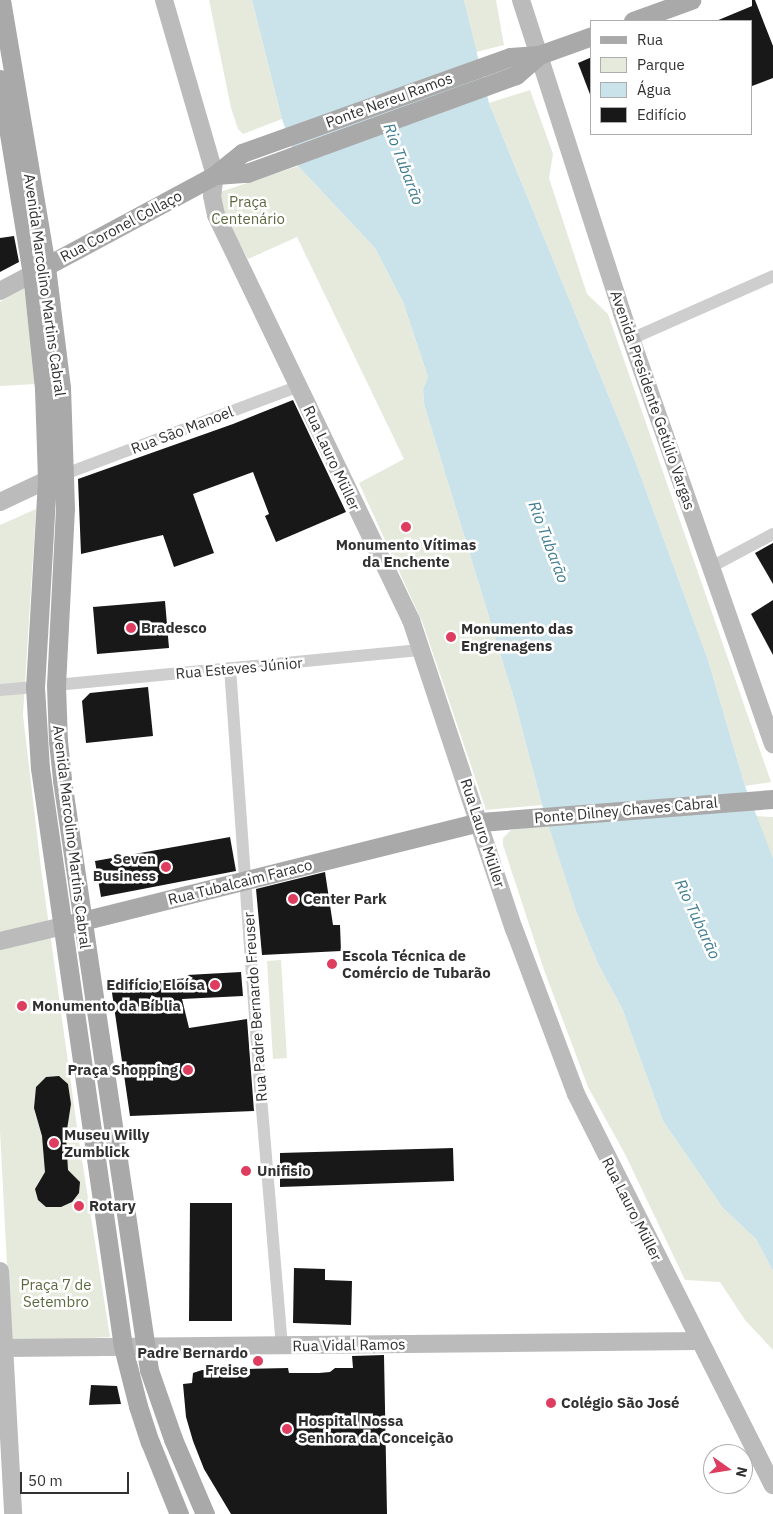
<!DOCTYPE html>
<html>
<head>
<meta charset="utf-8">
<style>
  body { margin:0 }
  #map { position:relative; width:773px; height:1514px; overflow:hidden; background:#fff; font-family:"IBM Plex Sans",sans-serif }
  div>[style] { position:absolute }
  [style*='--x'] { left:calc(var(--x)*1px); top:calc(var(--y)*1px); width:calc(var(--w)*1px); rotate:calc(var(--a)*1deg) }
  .green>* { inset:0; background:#e6eadd }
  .water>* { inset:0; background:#cae2e9 }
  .building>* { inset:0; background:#181818 }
  .street>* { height:12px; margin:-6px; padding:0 6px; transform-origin:6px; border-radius:6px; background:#cecece }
  .secondary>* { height:18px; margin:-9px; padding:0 9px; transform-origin:9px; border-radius:9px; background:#bbb }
  .primary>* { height:19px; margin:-9.5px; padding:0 9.5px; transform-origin:9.5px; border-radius:9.5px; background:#a9a9a9 }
  .dots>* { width:14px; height:14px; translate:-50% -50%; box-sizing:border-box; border:2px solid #fff; border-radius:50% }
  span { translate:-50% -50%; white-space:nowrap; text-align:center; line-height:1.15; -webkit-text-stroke:5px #fff; paint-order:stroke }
  .street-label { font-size:15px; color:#313131 }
  .park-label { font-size:15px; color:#5a6b3f }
  .poi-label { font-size:15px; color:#313131; font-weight:700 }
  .left { translate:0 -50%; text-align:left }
  .right { translate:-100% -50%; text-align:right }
  .water-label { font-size:16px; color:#417d90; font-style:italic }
  .legend { position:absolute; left:590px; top:20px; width:162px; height:115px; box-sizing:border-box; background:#fff; border:1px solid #adadad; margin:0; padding:6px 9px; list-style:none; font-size:15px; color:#313131 }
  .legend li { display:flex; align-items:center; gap:10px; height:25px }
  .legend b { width:25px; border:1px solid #adadad }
  .north { position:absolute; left:703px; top:1444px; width:50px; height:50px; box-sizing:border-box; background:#fff; border:1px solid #adadad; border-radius:50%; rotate:103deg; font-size:14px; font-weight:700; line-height:20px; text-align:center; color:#313131 }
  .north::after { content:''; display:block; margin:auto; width:18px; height:22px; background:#de3d60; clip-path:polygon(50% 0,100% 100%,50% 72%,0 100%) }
  .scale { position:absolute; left:20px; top:1472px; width:109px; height:22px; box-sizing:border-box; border:2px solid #313131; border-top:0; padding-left:6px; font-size:15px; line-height:18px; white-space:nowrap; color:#313131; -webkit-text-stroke:4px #fff; paint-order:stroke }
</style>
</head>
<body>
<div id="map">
  <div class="green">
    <i style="clip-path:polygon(209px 0,252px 0,282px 119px,243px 134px,238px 129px,231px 108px)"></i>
    <i style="clip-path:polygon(464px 0,496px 0,504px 45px,476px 52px)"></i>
    <i style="clip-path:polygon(530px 90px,553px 154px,549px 178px,587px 294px,608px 314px,771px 782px,745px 786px,708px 660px,634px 458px,489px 103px)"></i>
    <i style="clip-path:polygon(298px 166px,375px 248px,403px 302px,428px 377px,423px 389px,424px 404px,515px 702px,542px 805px,486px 810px,423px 624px,359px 483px,404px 459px,297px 237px,248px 259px,225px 218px,220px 192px)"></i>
    <i style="clip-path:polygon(24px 288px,36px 384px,0 386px,0 302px)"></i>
    <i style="clip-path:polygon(36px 509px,23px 715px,41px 868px,79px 1141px,110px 1337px,11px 1342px,0 1131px,0 525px)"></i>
    <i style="clip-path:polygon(755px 816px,773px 817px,773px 858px)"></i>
    <i style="clip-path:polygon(549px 825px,576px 911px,599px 966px,622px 1008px,663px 1121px,723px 1208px,756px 1239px,773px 1271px,773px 1350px,745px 1320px,720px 1282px,685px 1280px,626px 1156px,588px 1087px,544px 970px,503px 845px,503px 838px,511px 830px)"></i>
    <i style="clip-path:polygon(281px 960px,287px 1058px,273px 1059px,267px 961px)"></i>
  </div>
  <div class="water">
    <i style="clip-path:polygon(252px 0,464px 0,489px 103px,634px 458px,708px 660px,745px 786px,773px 858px,773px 1271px,756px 1239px,723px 1208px,663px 1121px,622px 1008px,599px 966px,576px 911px,542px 805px,515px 702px,424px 404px,423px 389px,428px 377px,403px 302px,375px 248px,298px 166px,282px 119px)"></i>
  </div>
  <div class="building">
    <i style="clip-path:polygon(752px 0,755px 0,773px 46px,773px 78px,752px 86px,752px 21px,716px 21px,752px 6px)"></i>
    <i style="clip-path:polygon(592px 57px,592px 97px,591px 97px,578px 63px)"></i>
    <i style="clip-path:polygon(14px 236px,19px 262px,0 272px,0 238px)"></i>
    <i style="clip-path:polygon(293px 400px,346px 512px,276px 542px,265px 516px,269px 514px,253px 472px,193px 494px,214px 553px,174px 567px,163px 535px,81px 554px,78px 479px,233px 424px)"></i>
    <i style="clip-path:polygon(773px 543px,773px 584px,755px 553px)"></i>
    <i style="clip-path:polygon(773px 600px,773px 655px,751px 614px)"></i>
    <i style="clip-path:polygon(165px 601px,169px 648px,97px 654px,93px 607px)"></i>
    <i style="clip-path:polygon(148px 687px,153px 736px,86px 743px,82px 701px,90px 693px)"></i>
    <i style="clip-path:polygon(230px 837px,236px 871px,101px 897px,95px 861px)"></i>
    <i style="clip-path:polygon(325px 872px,333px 925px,340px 925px,341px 951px,262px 955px,256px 889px)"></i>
    <i style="clip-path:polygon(241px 972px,243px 996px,182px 999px,189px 1028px,247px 1019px,254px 1111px,130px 1116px,111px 986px,187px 978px,187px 975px)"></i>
    <i style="clip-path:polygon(59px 1076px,68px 1084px,71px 1104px,66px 1136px,68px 1170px,80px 1182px,79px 1193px,72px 1202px,61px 1207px,46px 1207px,38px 1200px,35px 1189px,45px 1172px,42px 1136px,34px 1108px,36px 1087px,46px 1077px)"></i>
    <i style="clip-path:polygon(453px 1148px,454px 1181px,280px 1187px,280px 1153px)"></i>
    <i style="clip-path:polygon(190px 1203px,232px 1203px,232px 1321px,189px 1321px)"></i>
    <i style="clip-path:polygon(294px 1268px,325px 1269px,325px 1280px,352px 1281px,351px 1325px,293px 1323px)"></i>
    <i style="clip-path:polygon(384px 1355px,387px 1514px,231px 1514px,204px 1469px,193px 1441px,186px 1417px,183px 1384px,192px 1383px,193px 1373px,202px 1370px,288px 1368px,289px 1373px,319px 1373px,330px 1372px,335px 1368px,353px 1368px,352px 1356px)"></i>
    <i style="clip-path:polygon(91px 1385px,117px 1386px,121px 1404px,89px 1405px)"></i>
  </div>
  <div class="street">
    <i style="--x:631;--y:339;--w:155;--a:-23.9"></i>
    <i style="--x:65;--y:474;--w:250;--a:-20.6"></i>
    <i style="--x:711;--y:567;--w:70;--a:-28"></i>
    <i style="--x:230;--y:668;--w:430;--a:85.9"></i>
    <i style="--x:261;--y:1097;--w:249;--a:85.2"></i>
    <i style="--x:56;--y:685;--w:368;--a:-5.5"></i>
    <i style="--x:0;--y:690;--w:35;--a:-5"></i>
  </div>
  <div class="secondary">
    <i style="--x:164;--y:0;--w:182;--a:73.8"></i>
    <i style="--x:215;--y:175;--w:21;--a:98"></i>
    <i style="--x:212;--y:196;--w:19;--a:78"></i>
    <i style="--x:216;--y:215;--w:449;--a:64.3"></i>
    <i style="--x:411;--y:620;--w:326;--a:71.6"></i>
    <i style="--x:514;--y:929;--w:176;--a:69.4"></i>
    <i style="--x:576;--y:1094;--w:438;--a:63.3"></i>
    <i style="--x:521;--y:0;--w:329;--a:72.1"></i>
    <i style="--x:622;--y:313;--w:457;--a:70.7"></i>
    <i style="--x:0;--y:291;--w:36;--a:-28"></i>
    <i style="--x:0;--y:502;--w:52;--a:-25.1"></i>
    <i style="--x:0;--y:941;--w:65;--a:-13.4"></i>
    <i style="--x:0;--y:1271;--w:243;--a:86.9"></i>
    <i style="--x:4;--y:1348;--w:694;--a:-0.58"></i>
  </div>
  <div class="primary">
    <i style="--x:1;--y:0;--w:271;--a:80.4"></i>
    <i style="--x:46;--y:267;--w:121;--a:82.9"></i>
    <i style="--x:61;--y:387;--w:121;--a:88.1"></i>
    <i style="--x:65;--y:508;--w:177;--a:92.9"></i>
    <i style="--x:56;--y:685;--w:56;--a:88"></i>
    <i style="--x:58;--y:741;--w:39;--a:84"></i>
    <i style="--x:62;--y:780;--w:596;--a:81.61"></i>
    <i style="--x:149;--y:1370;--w:73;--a:70.8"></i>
    <i style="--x:173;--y:1439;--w:82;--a:66.9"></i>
    <i style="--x:633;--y:21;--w:62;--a:-19.9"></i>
    <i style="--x:0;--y:79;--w:198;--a:80.7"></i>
    <i style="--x:32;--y:274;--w:116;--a:84"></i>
    <i style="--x:44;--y:389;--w:91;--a:88.1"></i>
    <i style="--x:47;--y:480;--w:207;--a:93.3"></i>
    <i style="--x:35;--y:687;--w:81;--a:86.5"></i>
    <i style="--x:40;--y:768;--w:585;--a:81.84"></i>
    <i style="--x:123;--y:1347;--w:61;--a:75.7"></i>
    <i style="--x:138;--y:1406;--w:38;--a:72"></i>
    <i style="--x:150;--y:1442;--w:78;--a:68.1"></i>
    <i style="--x:215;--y:175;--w:32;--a:-4"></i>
    <i style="--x:247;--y:173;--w:286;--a:-20"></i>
    <i style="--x:516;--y:75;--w:30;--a:-41"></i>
    <i style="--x:35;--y:272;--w:204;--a:-28.3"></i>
    <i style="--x:215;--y:175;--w:35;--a:-39"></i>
    <i style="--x:242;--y:153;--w:285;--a:-19.7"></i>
    <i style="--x:510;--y:57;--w:29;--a:-4"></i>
    <i style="--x:539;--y:55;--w:56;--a:-19.7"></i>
    <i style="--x:70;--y:924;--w:422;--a:-14"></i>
    <i style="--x:480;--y:822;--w:294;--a:-4.5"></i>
  </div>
  <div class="dots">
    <i style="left:406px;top:527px;background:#de3d60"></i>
    <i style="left:131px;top:628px;background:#de3d60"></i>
    <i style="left:451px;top:637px;background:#de3d60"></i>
    <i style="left:166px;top:867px;background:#de3d60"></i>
    <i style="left:293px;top:899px;background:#de3d60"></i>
    <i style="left:332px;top:964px;background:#de3d60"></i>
    <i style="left:215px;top:985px;background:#de3d60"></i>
    <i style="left:22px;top:1006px;background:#de3d60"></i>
    <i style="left:188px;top:1070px;background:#de3d60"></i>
    <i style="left:54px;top:1143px;background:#de3d60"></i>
    <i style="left:246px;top:1171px;background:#de3d60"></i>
    <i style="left:79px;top:1206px;background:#de3d60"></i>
    <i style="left:258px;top:1361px;background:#de3d60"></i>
    <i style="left:551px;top:1403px;background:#de3d60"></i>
    <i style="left:287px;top:1429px;background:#de3d60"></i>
  </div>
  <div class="street-label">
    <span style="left:389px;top:100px;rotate:-20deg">Ponte Nereu Ramos</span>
    <span style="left:121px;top:226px;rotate:-28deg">Rua Coronel Collaço</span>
    <span style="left:45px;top:285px;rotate:82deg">Avenida Marcolino Martins Cabral</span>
    <span style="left:653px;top:400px;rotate:71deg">Avenida Presidente Getúlio Vargas</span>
    <span style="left:182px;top:430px;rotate:-21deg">Rua São Manoel</span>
    <span style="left:332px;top:458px;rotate:65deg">Rua Lauro Müller</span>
    <span style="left:239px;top:668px;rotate:-5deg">Rua Esteves Júnior</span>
    <span style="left:626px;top:810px;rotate:-5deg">Ponte Dilney Chaves Cabral</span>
    <span style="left:483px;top:833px;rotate:72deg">Rua Lauro Müller</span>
    <span style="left:72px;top:837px;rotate:83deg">Avenida Marcolino Martins Cabral</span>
    <span style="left:240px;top:882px;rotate:-14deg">Rua Tubalcaim Faraco</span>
    <span style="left:255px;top:1007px;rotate:-94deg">Rua Padre Bernardo Freuser</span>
    <span style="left:632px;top:1209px;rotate:63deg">Rua Lauro Müller</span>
    <span style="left:349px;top:1345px;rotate:-1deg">Rua Vidal Ramos</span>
  </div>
  <div class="park-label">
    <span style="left:248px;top:210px">Praça<br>Centenário</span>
    <span style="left:56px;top:1293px">Praça 7 de<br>Setembro</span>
  </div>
  <div class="poi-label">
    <span style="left:406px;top:553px">Monumento Vítimas<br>da Enchente</span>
    <span class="left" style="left:141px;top:628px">Bradesco</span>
    <span class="left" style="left:461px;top:637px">Monumento das<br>Engrenagens</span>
    <span class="right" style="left:156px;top:867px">Seven<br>Business</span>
    <span class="left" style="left:303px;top:899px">Center Park</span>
    <span class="left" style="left:342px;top:964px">Escola Técnica de<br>Comércio de Tubarão</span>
    <span class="right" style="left:205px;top:985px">Edifício Eloísa</span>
    <span class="left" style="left:32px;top:1006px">Monumento da Bíblia</span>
    <span class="right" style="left:178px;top:1070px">Praça Shopping</span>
    <span class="left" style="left:64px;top:1143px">Museu Willy<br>Zumblick</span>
    <span class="left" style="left:257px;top:1171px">Unifisio</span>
    <span class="left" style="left:89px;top:1206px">Rotary</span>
    <span class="right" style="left:248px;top:1361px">Padre Bernardo<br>Freise</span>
    <span class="left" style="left:561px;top:1403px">Colégio São José</span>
    <span class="left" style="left:298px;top:1429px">Hospital Nossa<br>Senhora da Conceição</span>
  </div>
  <div class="water-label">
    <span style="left:404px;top:164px;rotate:69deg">Rio Tubarão</span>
    <span style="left:549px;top:542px;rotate:69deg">Rio Tubarão</span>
    <span style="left:698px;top:919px;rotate:65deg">Rio Tubarão</span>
  </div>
  <ul class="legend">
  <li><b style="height:6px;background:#a9a9a9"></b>Rua</li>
  <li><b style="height:14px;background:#e6eadd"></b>Parque</li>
  <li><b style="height:14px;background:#cae2e9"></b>Água</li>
  <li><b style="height:14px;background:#181818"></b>Edifício</li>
  </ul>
  <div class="north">N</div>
  <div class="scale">50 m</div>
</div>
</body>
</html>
